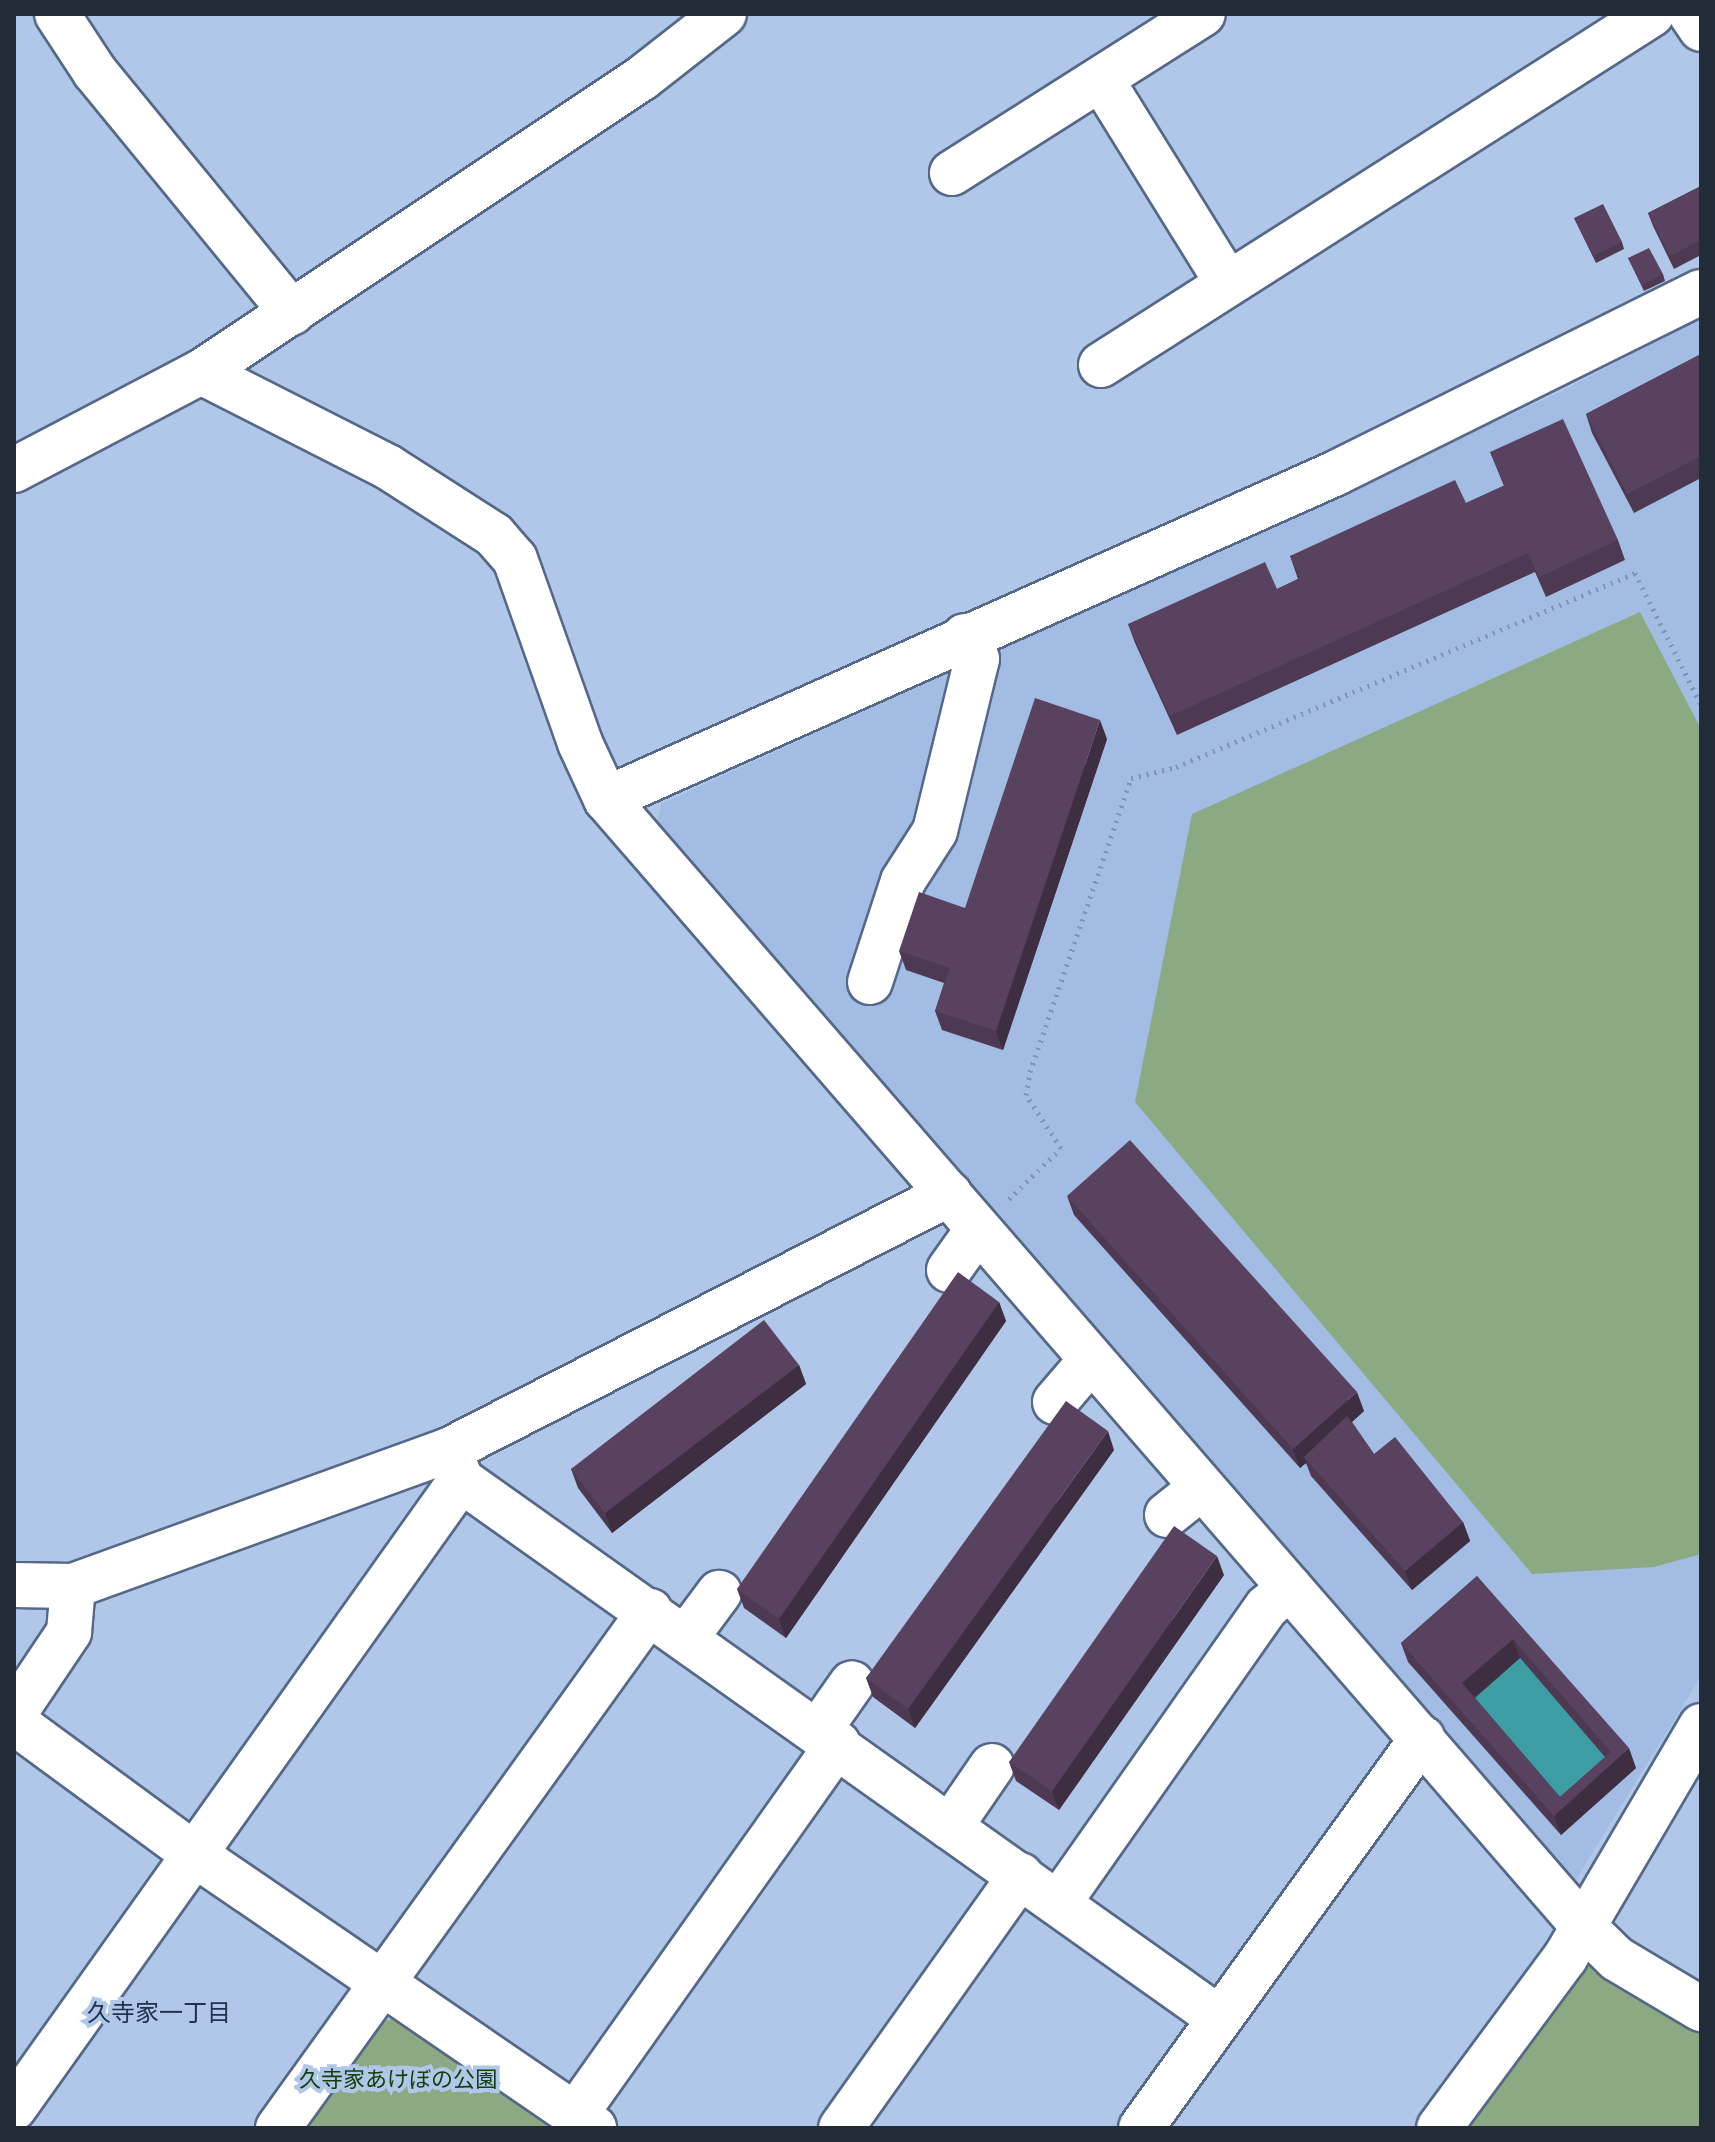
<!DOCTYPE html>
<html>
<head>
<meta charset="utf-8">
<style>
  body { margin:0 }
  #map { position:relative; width:1715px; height:2142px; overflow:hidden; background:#b1c7ea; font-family:Ubuntu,"Noto Sans JP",sans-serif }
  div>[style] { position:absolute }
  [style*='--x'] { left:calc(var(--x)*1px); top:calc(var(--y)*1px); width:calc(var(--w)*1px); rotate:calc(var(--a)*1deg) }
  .built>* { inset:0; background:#a3bce4 }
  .green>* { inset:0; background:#8baa84 }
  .water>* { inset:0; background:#3c9ea3 }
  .path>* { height:5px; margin-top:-2.5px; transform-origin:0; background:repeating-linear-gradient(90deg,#8193ae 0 2px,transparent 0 8px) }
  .roads { filter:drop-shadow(2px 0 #556887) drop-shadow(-2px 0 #556887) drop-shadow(0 2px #556887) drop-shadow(0 -2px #556887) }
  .minor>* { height:44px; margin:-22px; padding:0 22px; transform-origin:22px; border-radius:22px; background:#fff }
  .wall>* { inset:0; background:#4d3952 }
  .shaded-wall>* { inset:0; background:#3e2e42 }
  .building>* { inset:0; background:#59425f }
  span { translate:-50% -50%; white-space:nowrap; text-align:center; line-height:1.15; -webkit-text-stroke:8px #b1c7ea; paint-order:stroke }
  .park-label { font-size:22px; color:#154008 }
  .neighbourhood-label { font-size:24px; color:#21324e }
  .frame { position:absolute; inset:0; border:16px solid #222b38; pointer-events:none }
</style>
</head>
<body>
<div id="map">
  <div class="built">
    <i style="clip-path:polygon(1701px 318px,1701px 1676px,1570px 1889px,657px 824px,661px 804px,1558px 393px)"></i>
  </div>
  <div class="green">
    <i style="clip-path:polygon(1640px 612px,1701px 729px,1701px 1554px,1654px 1567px,1532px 1574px,1135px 1102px,1192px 814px)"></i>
    <i style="clip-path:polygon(1579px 1959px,1701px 2030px,1701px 2128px,1462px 2128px)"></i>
    <i style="clip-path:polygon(396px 2018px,550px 2128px,303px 2128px,378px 2022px)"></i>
  </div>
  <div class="water">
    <i style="clip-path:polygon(1520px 1658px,1618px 1771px,1567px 1816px,1469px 1702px)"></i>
  </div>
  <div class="path">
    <i style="--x:1009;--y:1199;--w:73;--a:-44.4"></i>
    <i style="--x:1061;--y:1148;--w:64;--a:-123.4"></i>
    <i style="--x:1026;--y:1095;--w:23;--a:-80"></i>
    <i style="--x:1030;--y:1072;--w:311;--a:-71"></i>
    <i style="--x:1131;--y:778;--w:46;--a:-13.7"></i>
    <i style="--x:1176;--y:767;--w:498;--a:-22.9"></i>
    <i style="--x:1635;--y:573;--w:148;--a:63.4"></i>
  </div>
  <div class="roads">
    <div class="minor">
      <i style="--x:57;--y:14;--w:69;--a:56.8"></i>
      <i style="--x:95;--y:72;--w:311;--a:50.7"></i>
      <i style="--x:1691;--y:14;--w:18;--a:56"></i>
      <i style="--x:1101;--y:79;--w:241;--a:58.2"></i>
      <i style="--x:952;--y:173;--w:297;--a:-32.4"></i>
      <i style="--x:1101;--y:365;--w:653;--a:-32.5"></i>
      <i style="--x:201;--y:372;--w:210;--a:26.9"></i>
      <i style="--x:388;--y:467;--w:126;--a:32.7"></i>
      <i style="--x:494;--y:535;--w:32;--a:49"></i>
      <i style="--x:515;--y:559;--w:195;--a:70.5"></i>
      <i style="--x:580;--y:743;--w:62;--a:65.1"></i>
      <i style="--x:606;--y:799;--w:1490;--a:49.08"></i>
      <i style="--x:1582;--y:1925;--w:49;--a:44.2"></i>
      <i style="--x:1617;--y:1959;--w:98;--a:30.8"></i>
      <i style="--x:14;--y:470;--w:211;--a:-27.7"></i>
      <i style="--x:201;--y:372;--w:530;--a:-33.69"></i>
      <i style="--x:642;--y:78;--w:104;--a:-38"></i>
      <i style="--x:606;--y:799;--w:799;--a:-24.06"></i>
      <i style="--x:1336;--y:473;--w:407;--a:-26.4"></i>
      <i style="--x:870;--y:982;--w:106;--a:-71.9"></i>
      <i style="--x:903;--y:881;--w:59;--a:-57.4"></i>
      <i style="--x:935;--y:831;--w:177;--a:-76.3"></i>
      <i style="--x:977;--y:659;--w:26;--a:-118"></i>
      <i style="--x:949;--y:1270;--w:50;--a:-54.7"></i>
      <i style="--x:1055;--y:1402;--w:55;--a:-49.4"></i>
      <i style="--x:449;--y:1450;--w:32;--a:68"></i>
      <i style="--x:461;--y:1480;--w:930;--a:35.37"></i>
      <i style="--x:1167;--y:1515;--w:43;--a:-38.5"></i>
      <i style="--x:14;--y:1585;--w:59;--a:1"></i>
      <i style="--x:73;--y:1586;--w:400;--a:-19.9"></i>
      <i style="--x:449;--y:1450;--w:562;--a:-27.11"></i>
      <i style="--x:687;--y:1636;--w:54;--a:-53.3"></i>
      <i style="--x:14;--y:1714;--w:99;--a:-56.1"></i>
      <i style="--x:69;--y:1632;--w:46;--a:-85"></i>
      <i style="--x:14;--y:1722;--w:223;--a:36.3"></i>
      <i style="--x:194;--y:1854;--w:485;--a:34.4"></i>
      <i style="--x:819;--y:1730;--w:57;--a:-54.9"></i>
      <i style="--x:950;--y:1827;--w:74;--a:-55.5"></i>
      <i style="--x:1060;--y:1901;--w:360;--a:-54.9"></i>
      <i style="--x:1267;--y:1607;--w:30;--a:-41"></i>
      <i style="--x:14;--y:2108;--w:771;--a:-54.56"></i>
      <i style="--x:575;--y:2115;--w:455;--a:-54.7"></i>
      <i style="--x:278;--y:2128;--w:637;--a:-54.26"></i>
      <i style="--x:841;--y:2128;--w:310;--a:-54.6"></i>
      <i style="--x:1141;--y:2128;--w:481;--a:-54.2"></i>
      <i style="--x:1439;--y:2128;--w:212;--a:-53.5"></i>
      <i style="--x:1565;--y:1958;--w:269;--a:-59.6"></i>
    </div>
  </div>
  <div class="wall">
    <i style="clip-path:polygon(1701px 186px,1701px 255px,1674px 269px,1653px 226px,1648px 213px)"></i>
    <i style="clip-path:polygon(1574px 218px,1622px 242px,1624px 249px,1596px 263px)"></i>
    <i style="clip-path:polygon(1628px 258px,1663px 274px,1665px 281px,1644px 291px)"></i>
    <i style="clip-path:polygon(1701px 354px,1701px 478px,1634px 513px,1592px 433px,1586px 414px)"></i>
    <i style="clip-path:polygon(1490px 452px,1618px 540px,1625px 560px,1546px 597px,1535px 572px,1177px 735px,1135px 643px,1128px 624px,1277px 589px,1298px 579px,1290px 556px,1466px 503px,1504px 486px)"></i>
    <i style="clip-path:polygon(1107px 739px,1003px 1050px,942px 1030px,935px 1011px,944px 983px,906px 970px,899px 951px,965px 908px)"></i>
    <i style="clip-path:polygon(1067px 1196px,1364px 1411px,1352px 1422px,1374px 1454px,1463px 1522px,1470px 1541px,1412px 1590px,1311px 1476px,1306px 1463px,1300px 1468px,1074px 1215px)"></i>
    <i style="clip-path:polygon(999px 1302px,1006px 1321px,786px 1638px,744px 1608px,737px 1589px)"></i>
    <i style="clip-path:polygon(799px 1365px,806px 1384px,612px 1533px,578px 1488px,571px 1469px)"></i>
    <i style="clip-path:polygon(1114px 1450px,915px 1728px,873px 1697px,866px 1678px)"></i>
    <i style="clip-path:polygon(1224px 1575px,1059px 1810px,1016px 1781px,1009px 1762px)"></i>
    <i style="clip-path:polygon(evenodd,1477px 1576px,1636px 1768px,1561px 1835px,1408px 1662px,1401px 1643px,1477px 1576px,1520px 1658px,1605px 1757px,1560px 1797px,1475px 1698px,1520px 1658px)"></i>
  </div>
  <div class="shaded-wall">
    <i style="clip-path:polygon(1100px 720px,1107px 739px,1003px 1050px,996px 1031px)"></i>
    <i style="clip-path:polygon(999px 1302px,1006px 1321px,786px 1638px,779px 1619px)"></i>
    <i style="clip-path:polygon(799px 1365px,806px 1384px,612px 1533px,605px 1513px)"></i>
    <i style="clip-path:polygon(1357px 1392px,1364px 1411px,1308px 1461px,1304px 1457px,1306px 1463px,1300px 1468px,1293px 1449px)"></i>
    <i style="clip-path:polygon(1108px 1431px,1114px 1450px,915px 1728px,908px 1709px)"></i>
    <i style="clip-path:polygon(1463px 1522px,1470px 1541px,1412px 1590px,1405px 1571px)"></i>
    <i style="clip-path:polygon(1217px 1556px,1224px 1575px,1059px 1810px,1052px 1791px)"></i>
    <i style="clip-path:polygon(1513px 1639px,1520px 1658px,1469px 1702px,1462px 1683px)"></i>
    <i style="clip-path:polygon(1629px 1748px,1636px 1768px,1561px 1835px,1554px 1816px)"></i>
  </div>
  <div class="building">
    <i style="clip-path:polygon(1701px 186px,1701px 240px,1670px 256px,1648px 213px)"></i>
    <i style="clip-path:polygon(1603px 204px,1622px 242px,1593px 256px,1574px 218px)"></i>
    <i style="clip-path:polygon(1649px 248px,1663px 274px,1642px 285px,1628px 258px)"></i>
    <i style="clip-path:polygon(1701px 354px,1701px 456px,1627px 494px,1586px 414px)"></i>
    <i style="clip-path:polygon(1563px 419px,1618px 540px,1539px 577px,1528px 553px,1170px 716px,1128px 624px,1265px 562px,1277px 589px,1300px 578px,1290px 556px,1455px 480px,1466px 503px,1505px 485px,1490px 452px)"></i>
    <i style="clip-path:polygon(1035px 698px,1100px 720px,996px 1031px,935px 1011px,950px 968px,899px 951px,919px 892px,965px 908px)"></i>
    <i style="clip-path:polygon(1130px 1140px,1357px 1392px,1293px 1449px,1067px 1196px)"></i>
    <i style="clip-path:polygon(958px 1272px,999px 1302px,779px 1619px,737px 1589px)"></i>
    <i style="clip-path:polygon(764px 1320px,799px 1365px,605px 1513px,571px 1469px)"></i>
    <i style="clip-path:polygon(1066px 1401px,1108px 1431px,908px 1709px,866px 1678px)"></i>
    <i style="clip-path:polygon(1347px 1416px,1374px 1454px,1395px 1437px,1463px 1522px,1405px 1571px,1304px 1457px)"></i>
    <i style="clip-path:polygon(1174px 1526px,1217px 1556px,1052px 1791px,1009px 1762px)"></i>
    <i style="clip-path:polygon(evenodd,1477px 1576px,1629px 1748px,1554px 1816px,1401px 1643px,1477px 1576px,1513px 1639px,1611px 1752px,1560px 1797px,1462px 1683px,1513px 1639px)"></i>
  </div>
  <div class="park-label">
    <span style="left:398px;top:2079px">久寺家あけぼの公園</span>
  </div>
  <div class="neighbourhood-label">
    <span style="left:159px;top:2013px">久寺家一丁目</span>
  </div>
  <div class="frame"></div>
</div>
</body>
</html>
